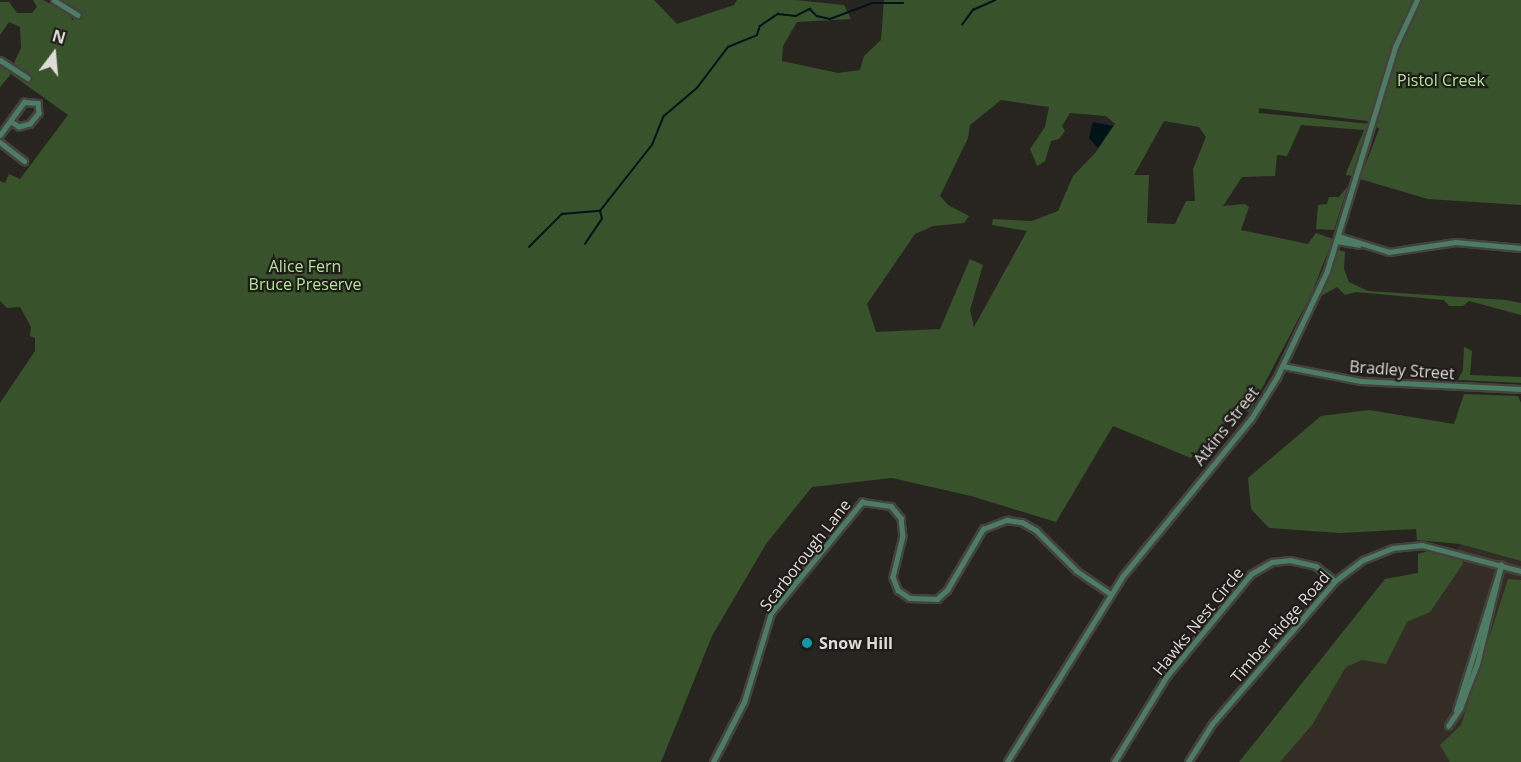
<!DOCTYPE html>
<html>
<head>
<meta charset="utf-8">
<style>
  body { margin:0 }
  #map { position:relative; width:1521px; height:762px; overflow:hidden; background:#282521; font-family:"Open Sans",sans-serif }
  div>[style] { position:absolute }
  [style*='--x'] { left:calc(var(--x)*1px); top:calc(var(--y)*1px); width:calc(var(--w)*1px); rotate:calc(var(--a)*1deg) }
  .built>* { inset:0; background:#342d26 }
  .green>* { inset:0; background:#38532b }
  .water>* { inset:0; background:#001318 }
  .stream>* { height:1.5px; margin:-0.75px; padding:0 0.75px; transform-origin:0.75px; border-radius:0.75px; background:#001318 }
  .roads { filter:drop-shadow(2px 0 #45423e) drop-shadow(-2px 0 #45423e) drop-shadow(0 2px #45423e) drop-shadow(0 -2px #45423e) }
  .minor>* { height:4.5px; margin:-2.25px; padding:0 2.25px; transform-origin:2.25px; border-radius:2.25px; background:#4d7c64 }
  .dots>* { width:16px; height:16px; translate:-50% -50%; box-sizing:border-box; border:3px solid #1f1b18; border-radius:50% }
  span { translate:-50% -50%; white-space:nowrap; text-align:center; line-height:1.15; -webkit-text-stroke:4.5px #1f1b18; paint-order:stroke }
  .park-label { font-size:16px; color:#b0e49a }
  .street-label { font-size:16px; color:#dedbd9 }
  .poi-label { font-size:16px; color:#dedbd9; font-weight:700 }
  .left { translate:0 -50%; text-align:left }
  .north { position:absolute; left:24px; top:24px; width:60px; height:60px; -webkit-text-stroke:4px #1f1b18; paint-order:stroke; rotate:16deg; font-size:16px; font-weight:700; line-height:24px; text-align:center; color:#dedbd9 }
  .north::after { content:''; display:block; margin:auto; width:21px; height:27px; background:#dedbd9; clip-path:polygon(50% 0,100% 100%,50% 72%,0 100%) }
</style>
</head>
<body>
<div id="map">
  <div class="built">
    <i style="clip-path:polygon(1460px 544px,1521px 561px,1521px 737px,1471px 762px,1273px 762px,1344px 658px,1402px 612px,1427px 605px)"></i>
  </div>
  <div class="green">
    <i style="clip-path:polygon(evenodd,33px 0,43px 0,71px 14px,72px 20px,82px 15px,79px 10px,57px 0,654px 0,677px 24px,734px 5px,737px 0,795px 0,844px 5px,851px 19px,797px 22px,783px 46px,782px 61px,838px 73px,860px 70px,864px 56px,881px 40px,884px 0,1521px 0,1521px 205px,1428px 199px,1360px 179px,1379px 129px,1368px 121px,1259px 108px,1259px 113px,1370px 124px,1352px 176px,1346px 175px,1347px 171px,1364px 130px,1301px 125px,1287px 156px,1277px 155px,1275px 176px,1242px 177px,1223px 206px,1245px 204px,1249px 207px,1241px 230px,1308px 244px,1316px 233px,1333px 239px,1311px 295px,1249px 413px,1241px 407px,1191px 458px,1113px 426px,1056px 522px,971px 496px,892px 478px,812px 487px,766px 544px,712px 636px,661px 762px,0 762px,0 403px,35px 351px,35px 338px,30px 336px,31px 327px,20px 307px,7px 308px,0 301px,0 181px,5px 183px,9px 174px,20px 179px,68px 115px,11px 74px,0 87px,0 63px,30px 80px,33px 78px,14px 63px,21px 48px,20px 27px,9px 22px,0 35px,0 2px,9px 2px,17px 13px,32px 13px,37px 7px,33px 0,1001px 100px,1049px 107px,1045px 127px,1030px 149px,1037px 166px,1045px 161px,1051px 141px,1059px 139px,1065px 131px,1062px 126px,1070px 113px,1106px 116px,1115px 124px,1096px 152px,1073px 176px,1058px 211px,1032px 221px,993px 219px,992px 225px,1027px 231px,974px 327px,970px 310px,983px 265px,970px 259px,940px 329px,876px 332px,867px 304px,915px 234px,933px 226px,964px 223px,969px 216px,948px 205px,940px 196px,968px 138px,970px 125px,1001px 100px,33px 0,1164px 121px,1199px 127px,1206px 137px,1193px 169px,1195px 201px,1186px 201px,1175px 224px,1147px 223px,1149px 175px,1134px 175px,1164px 121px)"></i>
    <i style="clip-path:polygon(1348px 186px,1334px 230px,1316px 229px,1318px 205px,1327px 204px,1329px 197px,1339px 197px)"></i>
    <i style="clip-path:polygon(1339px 250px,1345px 252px,1344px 269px,1349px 282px,1368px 291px,1506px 300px,1521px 303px,1521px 315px,1469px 301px,1463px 306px,1449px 306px,1444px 300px,1356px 292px,1345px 295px,1337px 287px,1321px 296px)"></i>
    <i style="clip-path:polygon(1464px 347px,1472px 351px,1470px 375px,1521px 377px,1521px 383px,1458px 380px,1463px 370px)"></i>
    <i style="clip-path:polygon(1464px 394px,1518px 396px,1521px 403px,1521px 561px,1460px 544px,1417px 540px,1416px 529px,1340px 533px,1269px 528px,1251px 509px,1248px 478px,1321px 416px,1369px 410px,1454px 424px)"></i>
    <i style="clip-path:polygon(1428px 551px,1461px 556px,1463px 564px,1430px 612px,1407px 622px,1386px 664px,1362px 660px,1346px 667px,1312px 725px,1280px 762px,1239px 762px,1385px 579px,1418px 573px,1418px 554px)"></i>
    <i style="clip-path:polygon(1508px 579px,1521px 580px,1521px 762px,1450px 762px,1440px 745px,1461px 725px)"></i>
  </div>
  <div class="water">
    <i style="clip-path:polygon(1093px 122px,1113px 126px,1098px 148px,1089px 138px)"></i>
  </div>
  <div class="stream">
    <i style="--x:962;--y:25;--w:19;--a:-54"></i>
    <i style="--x:973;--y:10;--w:24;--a:-24"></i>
    <i style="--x:585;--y:244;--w:30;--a:-56"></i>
    <i style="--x:602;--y:219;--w:8;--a:-104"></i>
    <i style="--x:600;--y:211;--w:84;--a:-51.8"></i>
    <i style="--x:652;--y:145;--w:31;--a:-68"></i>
    <i style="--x:664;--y:116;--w:43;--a:-40.3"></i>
    <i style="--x:697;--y:88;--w:51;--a:-52.9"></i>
    <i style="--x:728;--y:47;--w:31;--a:-22"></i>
    <i style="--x:757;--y:35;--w:9;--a:-72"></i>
    <i style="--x:760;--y:26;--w:22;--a:-34"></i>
    <i style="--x:778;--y:14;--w:18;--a:6"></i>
    <i style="--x:796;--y:16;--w:16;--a:-27"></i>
    <i style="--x:810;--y:9;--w:10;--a:45"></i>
    <i style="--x:817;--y:16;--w:13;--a:13"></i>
    <i style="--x:830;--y:19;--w:46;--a:-20.4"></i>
    <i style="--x:873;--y:3;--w:30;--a:0"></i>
    <i style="--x:529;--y:247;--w:47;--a:-45"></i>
    <i style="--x:562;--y:214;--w:38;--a:-5"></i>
  </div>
  <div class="roads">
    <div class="minor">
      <i style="--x:54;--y:0;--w:28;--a:32"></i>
      <i style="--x:0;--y:60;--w:33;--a:33"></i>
      <i style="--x:0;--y:135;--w:41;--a:-54"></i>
      <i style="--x:24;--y:102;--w:14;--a:4"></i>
      <i style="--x:38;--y:103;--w:10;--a:84"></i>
      <i style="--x:39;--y:113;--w:14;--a:129"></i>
      <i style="--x:30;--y:124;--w:11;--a:165"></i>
      <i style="--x:19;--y:127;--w:9;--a:-148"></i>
      <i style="--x:0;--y:142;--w:31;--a:38"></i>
      <i style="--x:1338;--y:236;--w:53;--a:17.4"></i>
      <i style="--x:1389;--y:252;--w:67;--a:-8.6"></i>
      <i style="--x:1455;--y:242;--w:66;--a:5.2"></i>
      <i style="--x:1337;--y:241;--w:22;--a:10"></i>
      <i style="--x:1283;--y:366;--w:79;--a:10.9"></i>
      <i style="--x:1361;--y:381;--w:160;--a:2.9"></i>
      <i style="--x:1456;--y:711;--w:152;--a:-72.8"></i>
      <i style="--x:1448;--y:726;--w:22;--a:-56"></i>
      <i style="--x:1460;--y:708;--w:47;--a:-68.9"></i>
      <i style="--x:1477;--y:664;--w:102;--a:-76.4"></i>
      <i style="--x:713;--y:762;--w:68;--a:-62.7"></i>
      <i style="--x:744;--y:702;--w:93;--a:-73.1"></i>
      <i style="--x:771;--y:613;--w:144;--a:-50.7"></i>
      <i style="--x:862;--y:502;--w:29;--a:8"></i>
      <i style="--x:891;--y:506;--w:16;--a:50"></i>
      <i style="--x:901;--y:518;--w:18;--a:84"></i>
      <i style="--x:903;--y:536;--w:42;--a:103.7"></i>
      <i style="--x:893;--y:577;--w:14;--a:69"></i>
      <i style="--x:898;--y:590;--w:14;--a:34"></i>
      <i style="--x:910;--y:598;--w:27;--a:2"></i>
      <i style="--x:937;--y:599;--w:13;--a:-42"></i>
      <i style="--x:947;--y:590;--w:71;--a:-59.5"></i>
      <i style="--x:983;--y:529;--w:26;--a:-21"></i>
      <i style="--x:1007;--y:520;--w:15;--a:8"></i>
      <i style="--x:1022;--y:522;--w:16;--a:30"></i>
      <i style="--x:1036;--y:530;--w:58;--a:45"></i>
      <i style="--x:1077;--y:571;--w:41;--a:34.1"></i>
      <i style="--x:1007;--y:762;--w:218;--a:-58.1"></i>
      <i style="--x:1122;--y:577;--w:204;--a:-50.8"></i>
      <i style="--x:1251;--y:419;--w:49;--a:-58.2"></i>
      <i style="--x:1277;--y:377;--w:117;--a:-64.7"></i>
      <i style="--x:1327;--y:271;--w:234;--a:-73.1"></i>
      <i style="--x:1395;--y:47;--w:52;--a:-64.9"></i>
      <i style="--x:1114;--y:762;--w:101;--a:-58.4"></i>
      <i style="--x:1167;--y:676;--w:132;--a:-50.5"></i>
      <i style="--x:1251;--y:574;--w:24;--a:-30"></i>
      <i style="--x:1272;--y:562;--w:18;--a:-6"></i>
      <i style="--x:1290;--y:560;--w:27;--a:13"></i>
      <i style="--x:1316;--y:566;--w:24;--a:38"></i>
      <i style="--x:1188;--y:762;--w:45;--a:-57.7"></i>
      <i style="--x:1212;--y:724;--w:189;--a:-49.3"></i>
      <i style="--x:1335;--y:581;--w:35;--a:-37"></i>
      <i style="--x:1363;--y:560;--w:32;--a:-22"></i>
      <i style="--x:1393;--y:548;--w:29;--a:-6"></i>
      <i style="--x:1422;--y:545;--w:102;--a:14.7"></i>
    </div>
  </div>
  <div class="dots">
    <i style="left:807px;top:643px;background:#0f9aa8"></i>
  </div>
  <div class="park-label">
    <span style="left:1441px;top:80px">Pistol Creek</span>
    <span style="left:305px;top:275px">Alice Fern<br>Bruce Preserve</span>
  </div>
  <div class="street-label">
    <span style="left:1402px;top:370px;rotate:4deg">Bradley Street</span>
    <span style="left:1226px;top:426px;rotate:-52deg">Atkins Street</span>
    <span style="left:805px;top:555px;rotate:-52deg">Scarborough Lane</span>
    <span style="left:1198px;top:621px;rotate:-51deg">Hawks Nest Circle</span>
    <span style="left:1280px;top:627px;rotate:-49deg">Timber Ridge Road</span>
  </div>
  <div class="poi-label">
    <span class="left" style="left:819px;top:643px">Snow Hill</span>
  </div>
  <div class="north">N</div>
</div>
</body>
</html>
